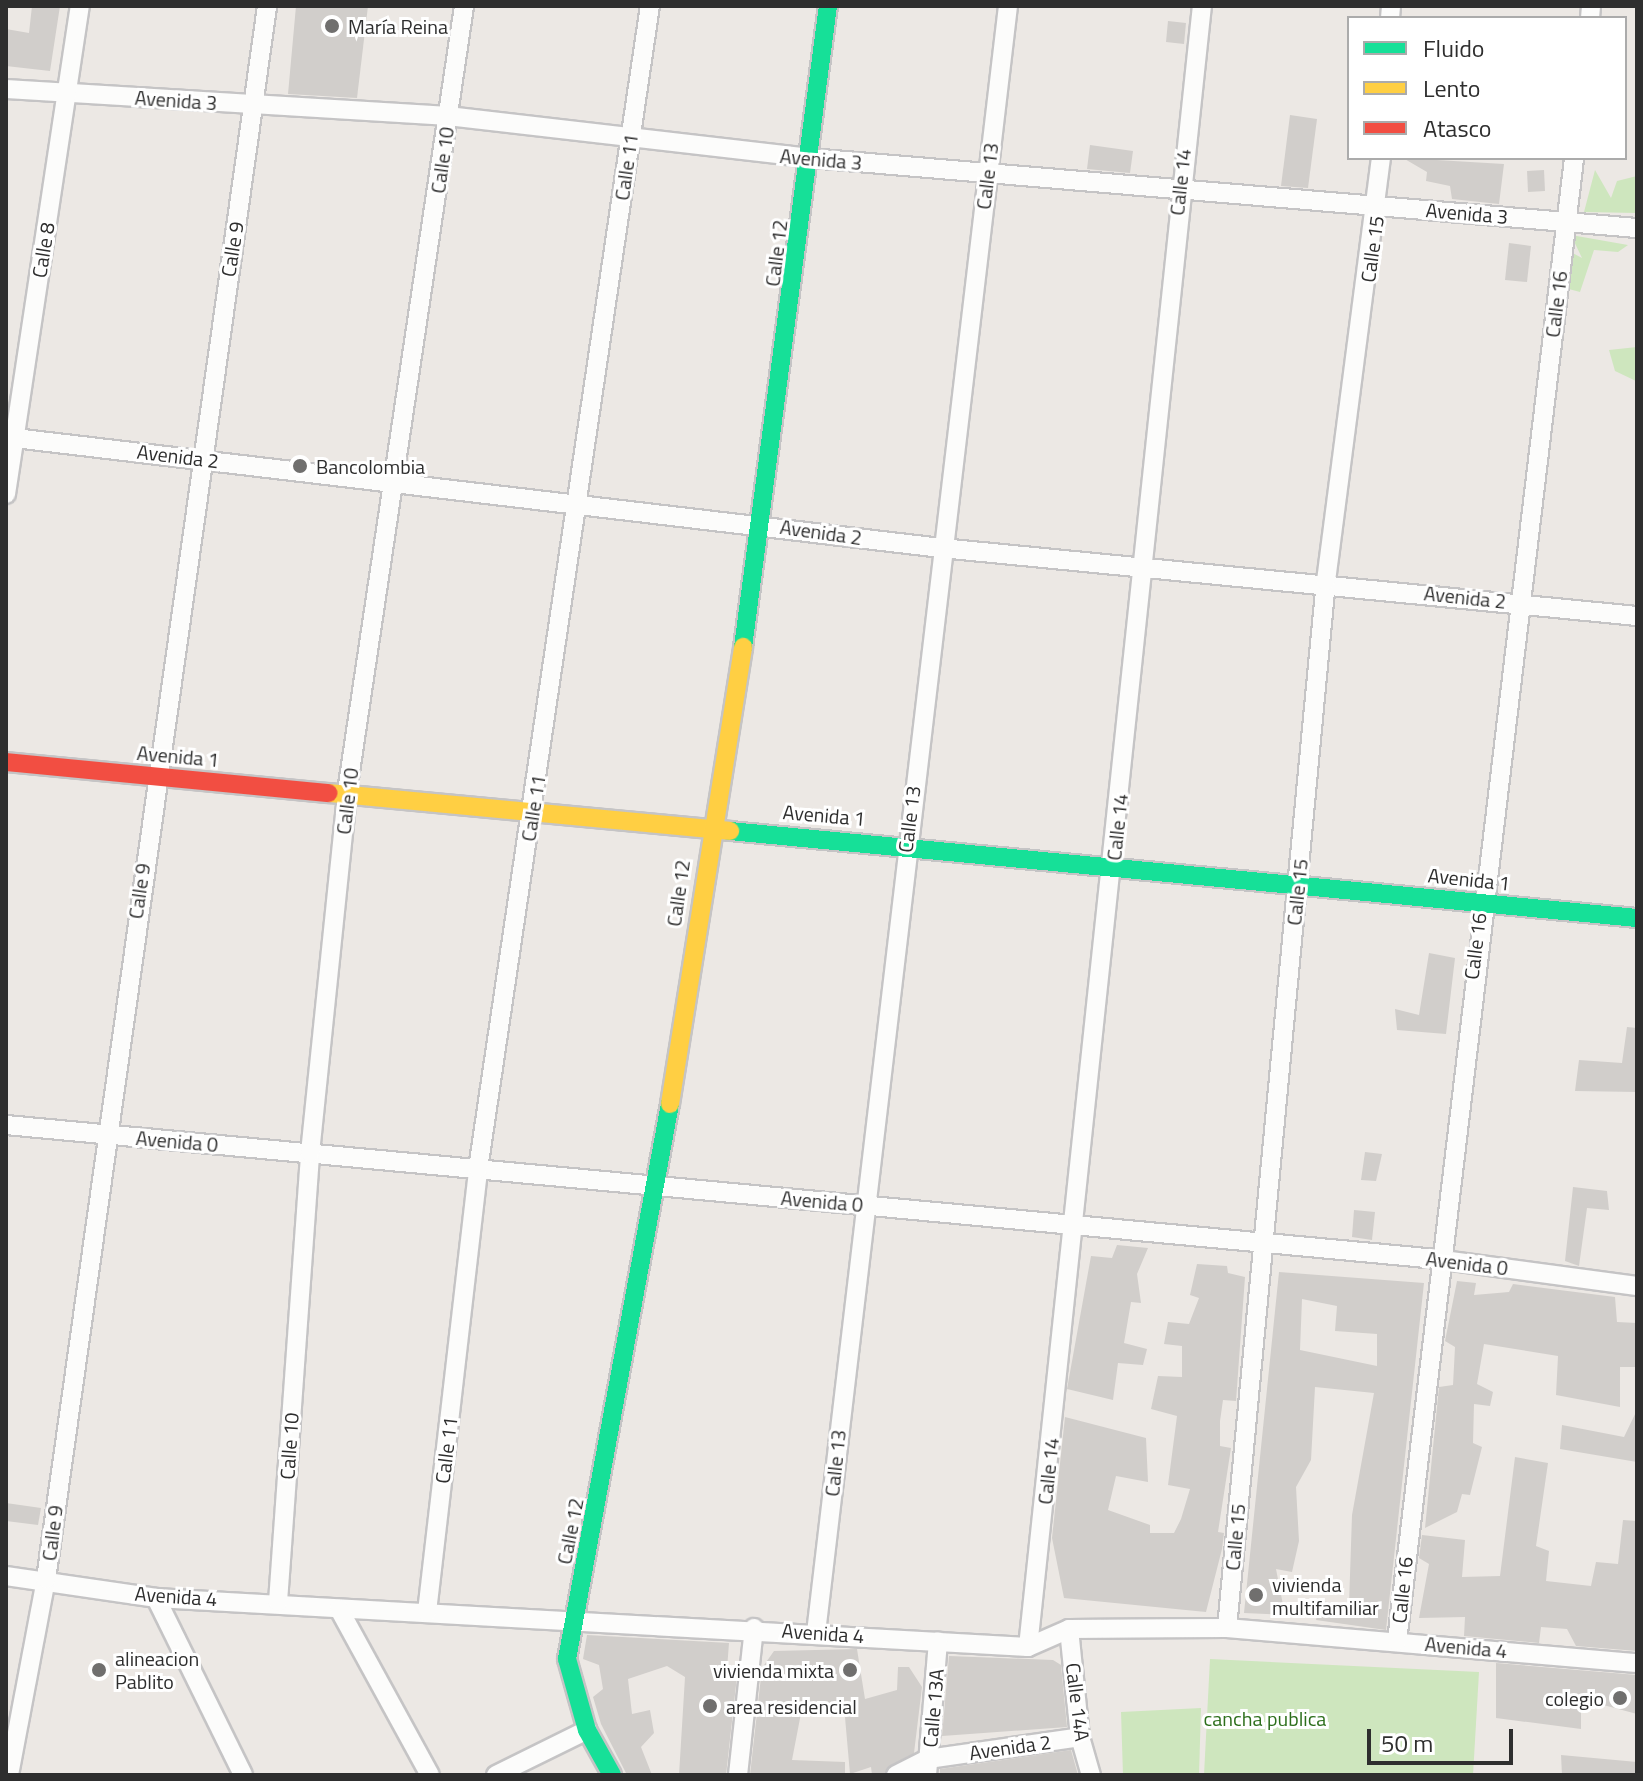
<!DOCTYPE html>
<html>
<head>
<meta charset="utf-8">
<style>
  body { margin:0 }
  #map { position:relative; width:1643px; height:1781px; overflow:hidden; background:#ece8e4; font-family:"Titillium Web",sans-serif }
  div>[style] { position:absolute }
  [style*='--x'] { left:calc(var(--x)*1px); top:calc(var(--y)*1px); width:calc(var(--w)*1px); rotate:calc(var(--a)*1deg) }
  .green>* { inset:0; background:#cee6be }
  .building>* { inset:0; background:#d1cecb }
  .roads { filter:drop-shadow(2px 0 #c5c4c5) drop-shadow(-2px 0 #c5c4c5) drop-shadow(0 2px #c5c4c5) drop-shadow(0 -2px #c5c4c5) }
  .street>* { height:18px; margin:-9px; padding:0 9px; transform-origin:9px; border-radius:9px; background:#fcfcfb }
  .fast>* { height:18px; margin:-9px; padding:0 9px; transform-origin:9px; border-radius:9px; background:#16e098 }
  .slow>* { height:18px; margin:-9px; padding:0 9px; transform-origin:9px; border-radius:9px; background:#ffcf43 }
  .jam>* { height:18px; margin:-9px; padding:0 9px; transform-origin:9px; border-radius:9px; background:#f24e42 }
  .dots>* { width:22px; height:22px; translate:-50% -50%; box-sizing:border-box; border:4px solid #fff; border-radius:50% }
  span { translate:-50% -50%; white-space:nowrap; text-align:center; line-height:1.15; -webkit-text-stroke:6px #fff; paint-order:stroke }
  .poi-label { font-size:20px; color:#2e2e2e }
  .left { translate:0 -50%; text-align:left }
  .right { translate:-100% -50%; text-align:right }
  .street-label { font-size:20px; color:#2e2e2e }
  .park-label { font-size:20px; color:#2c6e1b }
  .frame { position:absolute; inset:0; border:8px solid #2e2e2e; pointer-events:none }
  .legend { position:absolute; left:1347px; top:16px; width:280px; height:144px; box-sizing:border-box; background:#fff; border:2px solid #ababab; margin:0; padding:10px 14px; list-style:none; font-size:24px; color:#2e2e2e }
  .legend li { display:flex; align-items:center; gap:16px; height:40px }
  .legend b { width:40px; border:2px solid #ababab }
  .scale { position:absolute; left:1367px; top:1729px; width:146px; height:36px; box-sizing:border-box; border:4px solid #2e2e2e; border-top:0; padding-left:10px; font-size:24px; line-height:28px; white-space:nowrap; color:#2e2e2e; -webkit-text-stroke:6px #fff; paint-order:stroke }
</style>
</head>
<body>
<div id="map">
  <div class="green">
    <i style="clip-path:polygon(1595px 170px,1611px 198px,1617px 181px,1637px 176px,1637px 213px,1584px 212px)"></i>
    <i style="clip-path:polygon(1571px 235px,1628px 245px,1618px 252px,1594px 250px,1580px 292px,1565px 288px,1567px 250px,1582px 258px)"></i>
    <i style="clip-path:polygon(1637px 347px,1637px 381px,1636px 381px,1615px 371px,1609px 350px)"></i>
    <i style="clip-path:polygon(1210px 1659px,1479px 1672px,1473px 1775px,1204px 1775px)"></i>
    <i style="clip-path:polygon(1201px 1708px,1199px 1775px,1123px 1775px,1121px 1712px)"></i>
  </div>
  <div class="building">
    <i style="clip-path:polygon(32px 6px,60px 6px,50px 71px,6px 66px,6px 29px,29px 33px)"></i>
    <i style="clip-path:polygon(296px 6px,368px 6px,357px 98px,288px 94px)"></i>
    <i style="clip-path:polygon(1168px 21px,1186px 23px,1184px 44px,1166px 42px)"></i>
    <i style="clip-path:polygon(1290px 115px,1317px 119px,1308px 188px,1281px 186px)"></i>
    <i style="clip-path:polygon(1090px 145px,1133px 151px,1130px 173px,1087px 169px)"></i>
    <i style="clip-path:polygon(1403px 158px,1504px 164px,1499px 204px,1452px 199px,1450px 186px,1426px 181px,1427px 172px)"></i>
    <i style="clip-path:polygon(1544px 170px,1545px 191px,1528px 192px,1527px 171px)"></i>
    <i style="clip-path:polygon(1509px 243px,1531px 246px,1527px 282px,1505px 280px)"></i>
    <i style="clip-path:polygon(1429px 953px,1455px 958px,1446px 1034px,1397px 1030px,1395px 1009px,1419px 1015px)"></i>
    <i style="clip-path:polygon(1627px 1027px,1637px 1028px,1637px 1092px,1575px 1091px,1579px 1060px,1622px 1063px)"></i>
    <i style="clip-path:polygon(1365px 1152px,1382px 1154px,1376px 1181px,1361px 1180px)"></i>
    <i style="clip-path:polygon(1573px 1187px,1607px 1191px,1609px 1210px,1587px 1208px,1579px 1266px,1565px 1261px)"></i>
    <i style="clip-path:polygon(1354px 1210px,1375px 1212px,1372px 1240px,1352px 1237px)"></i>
    <i style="clip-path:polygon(1117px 1245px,1148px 1248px,1137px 1274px,1141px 1303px,1131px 1302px,1124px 1343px,1147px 1349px,1143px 1365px,1118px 1363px,1113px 1400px,1067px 1389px,1091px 1256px,1112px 1258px)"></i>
    <i style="clip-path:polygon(1197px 1264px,1227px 1266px,1228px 1273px,1245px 1277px,1236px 1401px,1223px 1400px,1220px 1421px,1220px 1446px,1231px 1448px,1218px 1532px,1224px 1533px,1222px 1549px,1206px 1612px,1064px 1598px,1052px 1538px,1065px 1417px,1146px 1438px,1148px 1482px,1116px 1476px,1108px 1510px,1150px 1525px,1150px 1533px,1174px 1533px,1181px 1519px,1190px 1489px,1168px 1485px,1177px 1416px,1151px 1409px,1158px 1376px,1182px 1377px,1182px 1346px,1164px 1344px,1168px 1322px,1189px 1324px,1199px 1298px,1190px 1295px)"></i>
    <i style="clip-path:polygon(evenodd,1279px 1272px,1424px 1283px,1386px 1630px,1316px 1620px,1321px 1601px,1349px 1605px,1352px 1515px,1374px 1393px,1315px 1387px,1311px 1460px,1296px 1487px,1299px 1541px,1292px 1572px,1276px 1569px,1285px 1615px,1244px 1613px,1279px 1272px,1302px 1299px,1337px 1306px,1335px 1331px,1377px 1334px,1377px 1366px,1300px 1350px,1302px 1299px)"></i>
    <i style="clip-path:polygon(1457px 1281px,1476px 1283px,1474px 1295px,1509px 1292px,1513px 1284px,1615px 1297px,1617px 1322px,1637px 1323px,1637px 1367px,1620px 1367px,1620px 1407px,1556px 1395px,1558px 1356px,1484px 1344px,1477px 1384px,1493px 1392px,1490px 1406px,1474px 1404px,1473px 1443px,1482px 1447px,1470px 1495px,1462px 1494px,1457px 1512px,1425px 1528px,1439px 1387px,1453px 1385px,1455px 1347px,1445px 1341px)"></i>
    <i style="clip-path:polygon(1637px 1410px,1637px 1462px,1560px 1449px,1562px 1425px,1624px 1437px)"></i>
    <i style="clip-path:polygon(1515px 1457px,1548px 1463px,1536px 1546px,1549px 1551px,1546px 1581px,1591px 1586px,1596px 1562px,1618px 1564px,1623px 1520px,1637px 1521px,1637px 1651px,1576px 1646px,1567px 1629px,1541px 1627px,1539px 1643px,1464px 1636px,1465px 1617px,1419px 1618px,1429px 1564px,1419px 1558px,1422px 1535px,1465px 1540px,1462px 1577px,1500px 1576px)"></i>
    <i style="clip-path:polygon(6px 1503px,41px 1508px,38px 1525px,6px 1521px)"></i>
    <i style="clip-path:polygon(587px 1635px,729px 1643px,727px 1669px,737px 1676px,726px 1775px,679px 1775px,685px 1677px,667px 1666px,628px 1679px,632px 1714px,650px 1710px,654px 1733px,641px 1747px,652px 1775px,627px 1775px,601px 1724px,593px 1697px,603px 1689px,599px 1665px,583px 1659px)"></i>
    <i style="clip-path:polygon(857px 1649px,865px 1699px,897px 1690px,898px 1667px,909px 1667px,922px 1687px,914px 1753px,884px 1775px,872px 1775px,871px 1767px,850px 1774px,844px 1706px,802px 1708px,792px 1760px,845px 1762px,845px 1775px,750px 1775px,762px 1668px,774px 1651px)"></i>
    <i style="clip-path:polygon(949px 1656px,1053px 1660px,1061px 1665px,1067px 1727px,942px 1736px)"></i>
    <i style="clip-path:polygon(1496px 1663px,1637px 1675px,1637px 1714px,1581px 1699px,1581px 1729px,1496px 1718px)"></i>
    <i style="clip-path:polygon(1071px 1750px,1078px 1775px,940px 1775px,940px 1769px)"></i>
    <i style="clip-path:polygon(1561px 1755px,1637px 1762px,1637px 1775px,1562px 1775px)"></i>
  </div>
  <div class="roads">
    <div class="street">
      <i style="--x:1390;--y:18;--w:12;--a:-85"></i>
      <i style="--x:1590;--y:18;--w:12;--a:-85"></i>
      <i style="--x:6;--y:89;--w:443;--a:3.5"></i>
      <i style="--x:448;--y:116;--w:364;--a:6.6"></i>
      <i style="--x:810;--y:158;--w:830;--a:4.84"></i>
      <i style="--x:6;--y:437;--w:942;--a:6.77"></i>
      <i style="--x:941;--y:548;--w:699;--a:5.58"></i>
      <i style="--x:6;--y:494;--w:494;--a:-81.4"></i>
      <i style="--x:6;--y:1125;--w:1437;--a:5.35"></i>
      <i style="--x:1437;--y:1259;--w:202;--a:7.7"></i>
      <i style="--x:6;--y:1576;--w:152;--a:8.3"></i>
      <i style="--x:156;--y:1598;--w:873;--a:3.22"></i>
      <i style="--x:1028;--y:1647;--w:45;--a:-23.7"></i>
      <i style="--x:1069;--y:1629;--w:158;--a:-0.4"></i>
      <i style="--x:1227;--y:1628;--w:411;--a:4.9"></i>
      <i style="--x:156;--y:1598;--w:197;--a:63.8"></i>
      <i style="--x:278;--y:1602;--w:450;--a:-85.9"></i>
      <i style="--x:310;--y:1153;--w:363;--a:-84.1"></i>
      <i style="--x:347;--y:792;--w:795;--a:-81.53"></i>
      <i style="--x:339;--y:1609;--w:189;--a:61.3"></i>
      <i style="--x:427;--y:1612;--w:446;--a:-83.4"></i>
      <i style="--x:478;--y:1169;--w:1176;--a:-81.59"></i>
      <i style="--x:1227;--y:1628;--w:1052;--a:-84.6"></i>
      <i style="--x:1326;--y:581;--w:427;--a:-82.6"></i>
      <i style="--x:1069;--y:1629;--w:109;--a:84.2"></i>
      <i style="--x:1080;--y:1737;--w:40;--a:74"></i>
      <i style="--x:816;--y:1633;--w:1638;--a:-83.27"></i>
      <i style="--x:1397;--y:1641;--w:1494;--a:-83.19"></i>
      <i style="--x:1028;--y:1647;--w:1650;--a:-83.95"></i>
      <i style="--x:9;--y:1775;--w:199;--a:-79.3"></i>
      <i style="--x:46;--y:1579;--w:1588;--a:-82"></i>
      <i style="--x:496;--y:1775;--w:102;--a:-26.3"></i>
      <i style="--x:738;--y:1775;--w:148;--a:-83.8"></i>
      <i style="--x:896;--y:1775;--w:36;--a:-27"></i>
      <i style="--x:928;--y:1759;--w:154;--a:-8.2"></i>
      <i style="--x:927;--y:1775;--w:134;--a:-85.3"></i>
    </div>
    <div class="fast">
      <i style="--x:743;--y:647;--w:647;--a:-82.45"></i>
      <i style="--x:730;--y:831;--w:911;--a:5.48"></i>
      <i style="--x:612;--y:1775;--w:51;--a:-119.1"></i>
      <i style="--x:587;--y:1730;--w:74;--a:-105.7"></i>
      <i style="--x:567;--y:1659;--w:564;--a:-79.49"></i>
    </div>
    <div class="slow">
      <i style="--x:329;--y:793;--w:403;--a:5.4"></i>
      <i style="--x:670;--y:1104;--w:463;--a:-80.9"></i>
    </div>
    <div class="jam">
      <i style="--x:6;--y:762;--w:324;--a:5.5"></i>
    </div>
  </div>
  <div class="dots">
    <i style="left:332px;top:26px;background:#706f6e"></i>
    <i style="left:300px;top:466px;background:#706f6e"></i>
    <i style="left:1256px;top:1595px;background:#706f6e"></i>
    <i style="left:99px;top:1670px;background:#706f6e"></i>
    <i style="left:850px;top:1670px;background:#706f6e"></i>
    <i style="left:1620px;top:1698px;background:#706f6e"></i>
    <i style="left:710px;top:1706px;background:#706f6e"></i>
  </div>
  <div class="poi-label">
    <span class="left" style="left:348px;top:26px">María Reina</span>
    <span class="left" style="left:316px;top:466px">Bancolombia</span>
    <span class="left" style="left:1272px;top:1596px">vivienda<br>multifamiliar</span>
    <span class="left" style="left:115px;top:1670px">alineacion<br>Pablito</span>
    <span class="right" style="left:834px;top:1670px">vivienda mixta</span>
    <span class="right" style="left:1604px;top:1698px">colegio</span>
    <span class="left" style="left:726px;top:1706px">area residencial</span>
  </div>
  <div class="street-label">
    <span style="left:176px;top:100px;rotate:4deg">Avenida 3</span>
    <span style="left:821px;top:159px;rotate:5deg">Avenida 3</span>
    <span style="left:442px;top:160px;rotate:-82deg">Calle 10</span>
    <span style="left:626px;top:167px;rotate:-82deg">Calle 11</span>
    <span style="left:987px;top:176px;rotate:-83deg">Calle 13</span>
    <span style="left:1180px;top:182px;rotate:-84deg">Calle 14</span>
    <span style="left:1467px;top:213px;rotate:5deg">Avenida 3</span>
    <span style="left:232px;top:249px;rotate:-81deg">Calle 9</span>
    <span style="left:1372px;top:249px;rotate:-82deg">Calle 15</span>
    <span style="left:43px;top:250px;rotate:-81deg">Calle 8</span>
    <span style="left:776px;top:253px;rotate:-83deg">Calle 12</span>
    <span style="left:1556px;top:304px;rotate:-83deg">Calle 16</span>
    <span style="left:178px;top:456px;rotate:7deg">Avenida 2</span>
    <span style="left:821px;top:532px;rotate:8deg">Avenida 2</span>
    <span style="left:1465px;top:597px;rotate:6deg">Avenida 2</span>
    <span style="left:178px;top:756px;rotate:5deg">Avenida 1</span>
    <span style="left:347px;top:801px;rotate:-83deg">Calle 10</span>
    <span style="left:533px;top:808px;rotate:-81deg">Calle 11</span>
    <span style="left:824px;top:815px;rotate:5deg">Avenida 1</span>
    <span style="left:909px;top:819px;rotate:-83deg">Calle 13</span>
    <span style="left:1117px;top:827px;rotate:-84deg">Calle 14</span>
    <span style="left:1469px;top:879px;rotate:6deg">Avenida 1</span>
    <span style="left:139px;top:891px;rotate:-82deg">Calle 9</span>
    <span style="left:1297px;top:892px;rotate:-84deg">Calle 15</span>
    <span style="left:678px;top:893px;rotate:-82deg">Calle 12</span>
    <span style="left:1475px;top:946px;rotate:-83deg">Calle 16</span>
    <span style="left:177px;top:1141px;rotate:5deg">Avenida 0</span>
    <span style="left:822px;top:1201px;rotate:5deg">Avenida 0</span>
    <span style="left:1467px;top:1263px;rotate:7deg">Avenida 0</span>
    <span style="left:289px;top:1446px;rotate:-86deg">Calle 10</span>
    <span style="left:446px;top:1450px;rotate:-83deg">Calle 11</span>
    <span style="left:835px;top:1463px;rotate:-84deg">Calle 13</span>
    <span style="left:1048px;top:1471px;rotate:-84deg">Calle 14</span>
    <span style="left:570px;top:1531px;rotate:-79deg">Calle 12</span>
    <span style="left:52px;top:1533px;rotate:-83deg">Calle 9</span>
    <span style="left:1235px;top:1537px;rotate:-85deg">Calle 15</span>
    <span style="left:1402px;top:1590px;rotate:-84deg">Calle 16</span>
    <span style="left:176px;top:1596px;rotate:4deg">Avenida 4</span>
    <span style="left:823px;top:1633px;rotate:4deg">Avenida 4</span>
    <span style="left:1466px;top:1647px;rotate:5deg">Avenida 4</span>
    <span style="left:1078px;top:1702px;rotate:83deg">Calle 14A</span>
    <span style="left:933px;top:1708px;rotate:-85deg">Calle 13A</span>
    <span style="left:1010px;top:1747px;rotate:-8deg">Avenida 2</span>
  </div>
  <div class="park-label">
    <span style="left:1265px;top:1718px">cancha publica</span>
  </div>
  <div class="frame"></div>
  <ul class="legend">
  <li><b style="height:10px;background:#16e098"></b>Fluido</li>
  <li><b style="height:10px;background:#ffcf43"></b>Lento</li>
  <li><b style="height:10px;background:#f24e42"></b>Atasco</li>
  </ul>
  <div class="scale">50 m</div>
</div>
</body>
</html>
